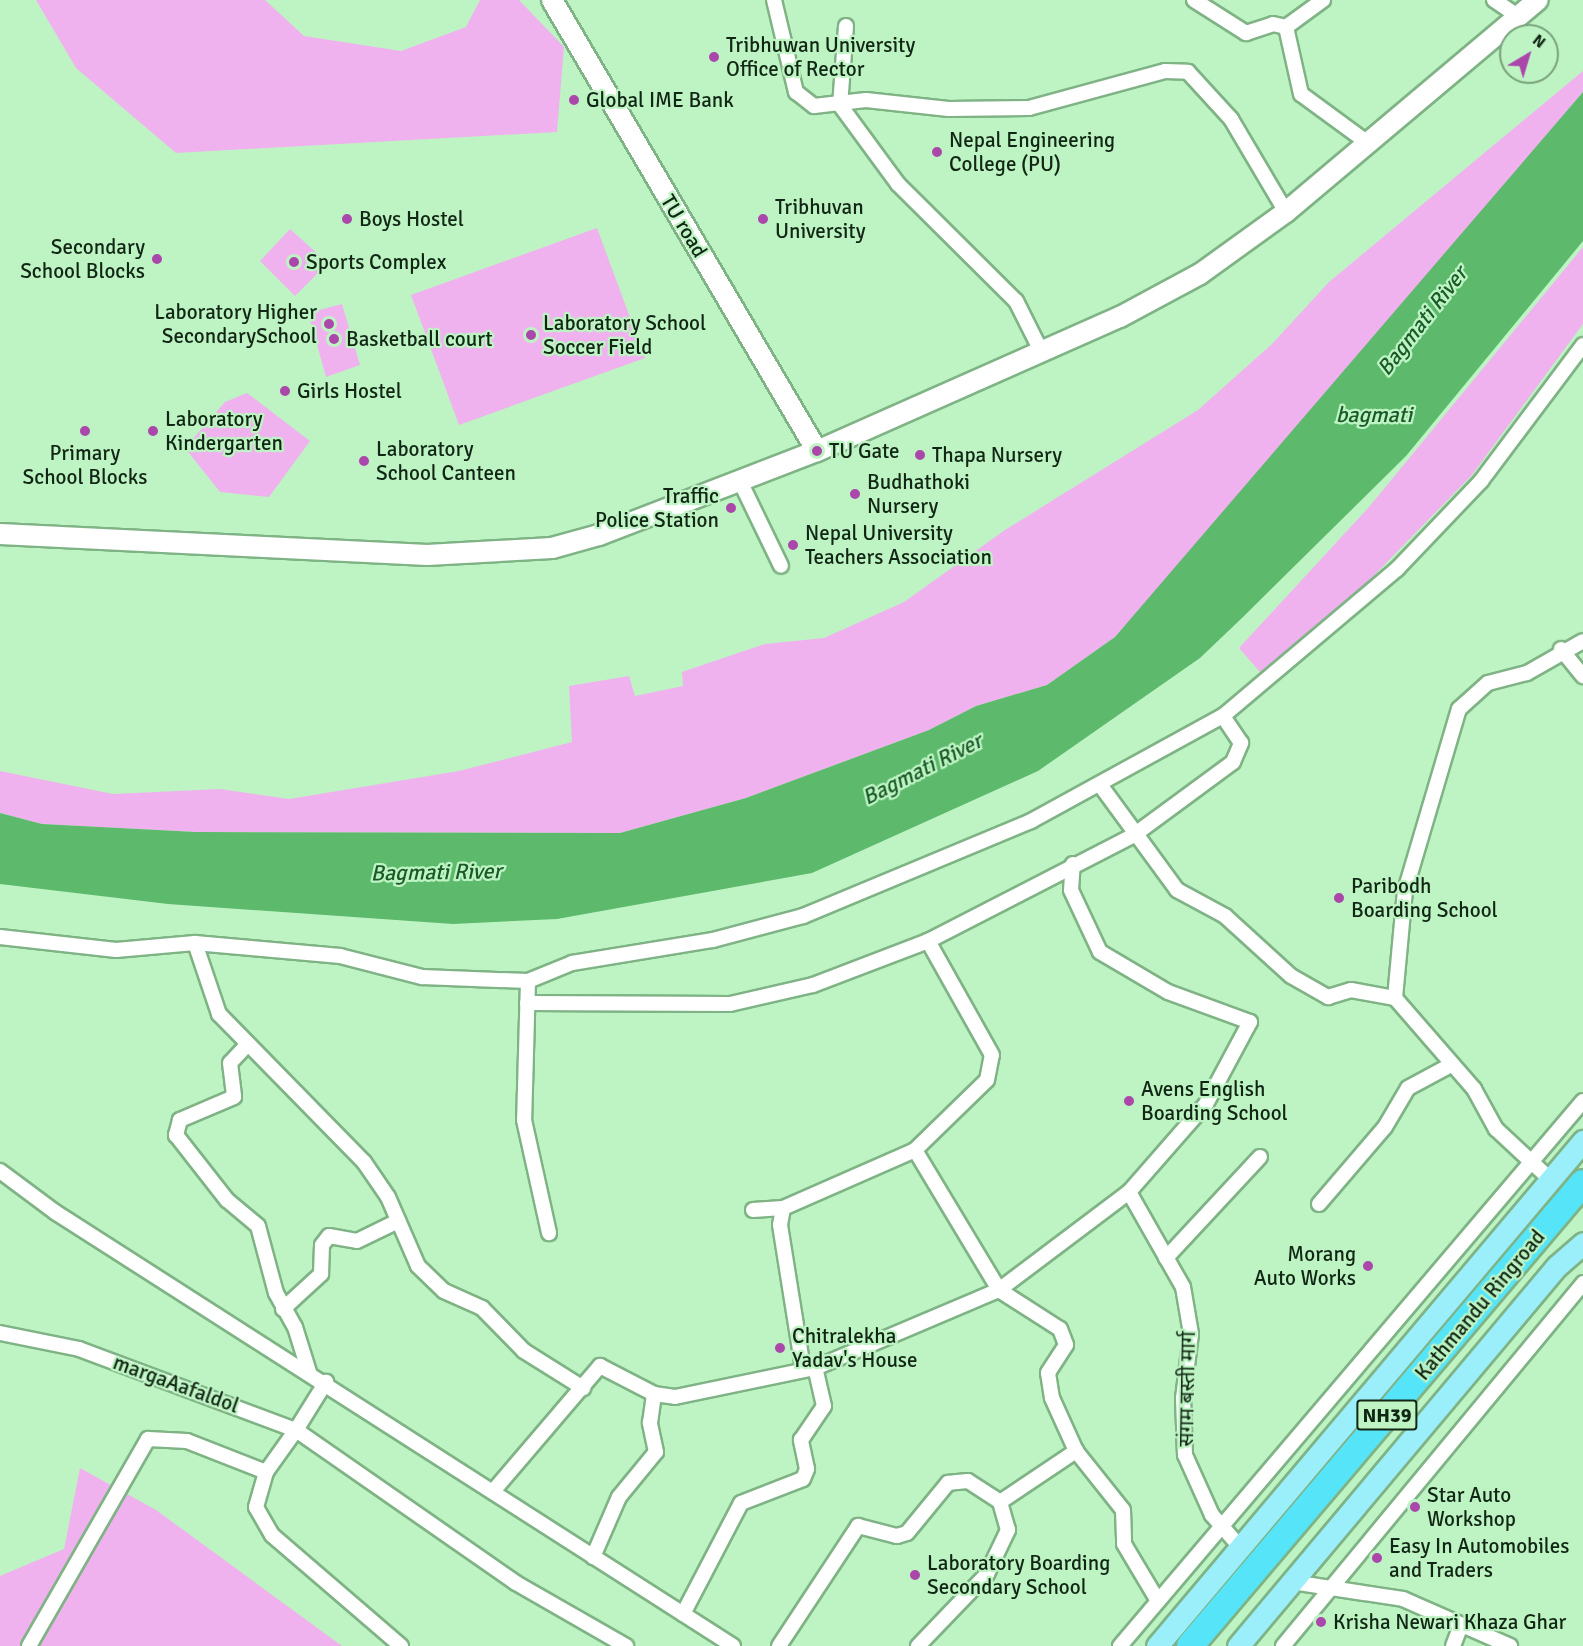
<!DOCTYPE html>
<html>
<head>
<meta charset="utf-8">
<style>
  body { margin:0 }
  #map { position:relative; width:1583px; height:1646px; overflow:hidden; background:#bef4c3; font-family:Signika,"Noto Sans Devanagari",sans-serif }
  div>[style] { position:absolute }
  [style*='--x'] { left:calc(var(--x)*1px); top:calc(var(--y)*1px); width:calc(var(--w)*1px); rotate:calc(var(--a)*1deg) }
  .green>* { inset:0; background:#f0b2ee }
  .water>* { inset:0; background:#5db96c }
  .roads { filter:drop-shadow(2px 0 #7fb385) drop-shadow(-2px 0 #7fb385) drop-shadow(0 2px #7fb385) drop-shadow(0 -2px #7fb385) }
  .street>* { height:14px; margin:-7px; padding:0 7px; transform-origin:7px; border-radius:7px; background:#fff }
  .secondary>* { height:20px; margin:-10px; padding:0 10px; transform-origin:10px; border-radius:10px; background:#fff }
  .primary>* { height:21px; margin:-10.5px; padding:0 10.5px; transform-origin:10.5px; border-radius:10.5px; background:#9aeffb }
  .highway>* { height:26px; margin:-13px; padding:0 13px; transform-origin:13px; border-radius:13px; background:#56e5f8 }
  .dots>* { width:16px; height:16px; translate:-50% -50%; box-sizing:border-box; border:3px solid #bef4c3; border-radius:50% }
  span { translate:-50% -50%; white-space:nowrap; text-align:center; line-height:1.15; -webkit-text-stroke:4.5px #bef4c3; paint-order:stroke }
  .shield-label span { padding:2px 4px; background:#bef4c3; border:2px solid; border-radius:4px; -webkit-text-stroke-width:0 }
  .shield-label { font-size:20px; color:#112614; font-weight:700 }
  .poi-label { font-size:21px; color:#112614 }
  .left { translate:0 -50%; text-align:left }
  .right { translate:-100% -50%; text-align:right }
  .street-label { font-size:21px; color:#112614 }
  .water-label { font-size:22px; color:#195a28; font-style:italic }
  .north { position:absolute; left:1499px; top:24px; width:60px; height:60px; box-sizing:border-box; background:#bef4c3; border:2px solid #79a27d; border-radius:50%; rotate:38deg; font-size:16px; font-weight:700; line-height:24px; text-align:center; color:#112614 }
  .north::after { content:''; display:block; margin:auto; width:21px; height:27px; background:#ab46ab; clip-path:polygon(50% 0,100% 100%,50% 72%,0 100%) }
</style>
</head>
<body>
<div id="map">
  <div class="green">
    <i style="clip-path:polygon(36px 0,265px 0,304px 36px,401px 51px,466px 27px,480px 0,519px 0,564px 47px,557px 132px,176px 153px,76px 68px)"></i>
    <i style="clip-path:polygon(1583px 71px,1583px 92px,1228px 512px,1115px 637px,1047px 685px,976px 706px,929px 730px,746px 798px,620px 833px,196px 832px,42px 824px,0 813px,0 771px,113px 794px,220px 789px,289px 799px,459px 771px,572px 742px,569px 686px,629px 676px,635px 696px,683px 686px,682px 672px,765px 644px,824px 638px,904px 602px,1005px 530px,1198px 410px,1272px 344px,1329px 282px)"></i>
    <i style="clip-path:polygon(597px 228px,645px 358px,459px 425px,411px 295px)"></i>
    <i style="clip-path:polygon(290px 229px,328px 263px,295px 296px,260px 261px)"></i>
    <i style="clip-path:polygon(1583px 247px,1583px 324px,1472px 475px,1352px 598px,1260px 672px,1239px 648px,1369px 507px)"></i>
    <i style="clip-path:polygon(342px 304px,360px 365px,326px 377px,308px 313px)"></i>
    <i style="clip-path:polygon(247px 393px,310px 441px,269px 497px,220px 492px,185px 448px,225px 402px)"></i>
    <i style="clip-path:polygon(80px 1468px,156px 1510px,342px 1646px,0 1646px,0 1576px,64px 1549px)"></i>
  </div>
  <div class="water">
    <i style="clip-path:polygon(1583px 92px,1583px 241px,1406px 456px,1243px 617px,1200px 658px,1038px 771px,812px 873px,557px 919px,453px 924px,168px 904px,0 884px,0 813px,42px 824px,196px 832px,620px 833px,746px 798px,929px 730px,976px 706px,1047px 685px,1115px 637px)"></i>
  </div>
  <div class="roads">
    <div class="street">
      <i style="--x:774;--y:0;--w:95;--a:76.6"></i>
      <i style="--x:796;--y:92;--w:23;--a:38"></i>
      <i style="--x:814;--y:106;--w:52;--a:-6.6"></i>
      <i style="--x:866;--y:100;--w:83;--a:6.2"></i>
      <i style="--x:949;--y:109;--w:80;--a:-0.7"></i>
      <i style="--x:1029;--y:108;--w:141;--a:-15.2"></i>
      <i style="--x:1165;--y:71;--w:23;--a:2"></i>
      <i style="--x:1188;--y:72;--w:64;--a:47.5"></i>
      <i style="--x:1231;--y:119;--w:108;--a:59.4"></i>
      <i style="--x:1194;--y:0;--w:62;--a:32.4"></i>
      <i style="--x:1246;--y:33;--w:28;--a:-18"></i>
      <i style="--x:1273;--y:24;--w:13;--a:13"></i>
      <i style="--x:1286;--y:27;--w:69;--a:77.4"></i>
      <i style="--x:1301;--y:94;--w:84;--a:36.3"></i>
      <i style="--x:1494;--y:0;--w:30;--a:34"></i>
      <i style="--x:846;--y:26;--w:79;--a:94.3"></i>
      <i style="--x:840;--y:105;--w:98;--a:53.7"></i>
      <i style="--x:898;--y:184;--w:166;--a:44.8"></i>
      <i style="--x:1016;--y:301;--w:58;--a:63.4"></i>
      <i style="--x:1286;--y:27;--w:46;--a:-36.1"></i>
      <i style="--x:740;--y:481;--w:94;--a:64.2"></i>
      <i style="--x:1561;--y:649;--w:35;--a:51"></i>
      <i style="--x:1101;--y:786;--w:129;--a:53.8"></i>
      <i style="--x:1177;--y:890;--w:55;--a:28.4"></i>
      <i style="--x:1225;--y:916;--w:89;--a:42.3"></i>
      <i style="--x:1291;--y:976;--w:43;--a:29.6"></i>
      <i style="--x:1328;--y:997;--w:24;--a:-17"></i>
      <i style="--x:1351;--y:990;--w:45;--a:10.3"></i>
      <i style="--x:1395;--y:998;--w:121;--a:49"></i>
      <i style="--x:1474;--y:1089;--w:46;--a:61.2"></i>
      <i style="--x:1496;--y:1129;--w:76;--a:42.9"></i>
      <i style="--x:0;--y:937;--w:117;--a:6.4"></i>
      <i style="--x:116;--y:950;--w:79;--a:-5.1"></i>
      <i style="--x:195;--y:943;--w:146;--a:5.1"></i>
      <i style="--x:340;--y:956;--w:85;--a:14.4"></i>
      <i style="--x:422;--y:977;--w:106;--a:2.2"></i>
      <i style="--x:528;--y:981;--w:48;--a:-22.2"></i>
      <i style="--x:572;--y:963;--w:143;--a:-9.3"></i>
      <i style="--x:713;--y:940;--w:93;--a:-14.9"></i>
      <i style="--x:803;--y:916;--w:247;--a:-22.6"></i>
      <i style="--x:1031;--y:821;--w:219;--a:-28.7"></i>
      <i style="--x:1223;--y:716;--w:228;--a:-40.2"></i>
      <i style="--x:1397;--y:569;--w:122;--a:-46.3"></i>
      <i style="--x:1481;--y:481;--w:170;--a:-53.1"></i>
      <i style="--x:195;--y:943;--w:75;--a:71.3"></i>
      <i style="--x:219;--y:1014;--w:207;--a:45.6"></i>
      <i style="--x:364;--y:1162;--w:42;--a:55.6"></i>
      <i style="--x:388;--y:1197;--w:75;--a:66.5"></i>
      <i style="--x:418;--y:1266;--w:36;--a:44"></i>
      <i style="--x:444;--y:1291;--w:42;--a:24.1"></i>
      <i style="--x:482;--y:1308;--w:60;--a:45.7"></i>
      <i style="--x:524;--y:1351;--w:70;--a:32.1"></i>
      <i style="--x:528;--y:981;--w:139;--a:91.6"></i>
      <i style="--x:524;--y:1120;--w:116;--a:77.5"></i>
      <i style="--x:1395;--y:998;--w:107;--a:-84.7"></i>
      <i style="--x:1405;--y:891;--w:190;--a:-73.5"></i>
      <i style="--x:1459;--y:709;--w:39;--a:-42"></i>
      <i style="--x:1488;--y:683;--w:40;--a:-14.4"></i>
      <i style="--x:1527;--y:673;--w:64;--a:-29.7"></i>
      <i style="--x:527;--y:1003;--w:203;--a:0.3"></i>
      <i style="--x:730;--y:1004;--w:85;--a:-12.9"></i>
      <i style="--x:813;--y:985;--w:123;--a:-20.9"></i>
      <i style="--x:928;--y:941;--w:232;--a:-27.2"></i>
      <i style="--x:1134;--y:835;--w:123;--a:-36.4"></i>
      <i style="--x:1233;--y:762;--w:21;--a:-67"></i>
      <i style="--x:1241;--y:743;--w:32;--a:-124"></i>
      <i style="--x:246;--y:1046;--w:23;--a:133"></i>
      <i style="--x:230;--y:1063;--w:34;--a:83"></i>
      <i style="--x:234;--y:1097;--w:59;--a:156.9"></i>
      <i style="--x:180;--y:1120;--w:16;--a:105"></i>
      <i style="--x:176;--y:1135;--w:83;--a:51.9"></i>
      <i style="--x:227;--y:1200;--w:40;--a:40"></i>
      <i style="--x:258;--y:1226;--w:69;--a:75"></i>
      <i style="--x:276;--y:1293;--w:39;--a:61"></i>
      <i style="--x:295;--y:1327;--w:47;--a:72.7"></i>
      <i style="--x:915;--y:1150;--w:163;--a:59"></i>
      <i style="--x:999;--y:1290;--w:72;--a:32.6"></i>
      <i style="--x:1060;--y:1329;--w:17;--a:69"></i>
      <i style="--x:1066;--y:1345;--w:33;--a:123"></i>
      <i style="--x:1048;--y:1373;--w:25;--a:81"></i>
      <i style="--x:1052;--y:1398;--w:58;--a:65.6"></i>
      <i style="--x:1076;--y:1451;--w:75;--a:51.5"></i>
      <i style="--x:1123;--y:1510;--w:34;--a:88"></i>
      <i style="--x:1124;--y:1544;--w:66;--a:59.2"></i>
      <i style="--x:0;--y:1171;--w:69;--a:36.7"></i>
      <i style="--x:55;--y:1212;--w:805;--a:32.62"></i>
      <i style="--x:1129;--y:1192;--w:109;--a:60.4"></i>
      <i style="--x:1183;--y:1287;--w:48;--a:80.3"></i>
      <i style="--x:1191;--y:1334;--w:64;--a:97.1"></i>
      <i style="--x:1183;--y:1398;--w:57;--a:88"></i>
      <i style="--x:1185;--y:1455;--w:66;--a:65.8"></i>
      <i style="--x:1212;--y:1515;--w:44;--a:48.7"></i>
      <i style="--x:1319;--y:1204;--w:101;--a:-49.4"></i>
      <i style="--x:1385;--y:1127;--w:45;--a:-59.5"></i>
      <i style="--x:1408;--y:1088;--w:47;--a:-28.2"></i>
      <i style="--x:783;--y:1208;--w:17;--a:100"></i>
      <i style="--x:780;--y:1225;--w:146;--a:80.9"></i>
      <i style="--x:753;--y:1210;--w:30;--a:-4"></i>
      <i style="--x:783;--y:1208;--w:144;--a:-23.7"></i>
      <i style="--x:915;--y:1150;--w:100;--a:-44.2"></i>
      <i style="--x:987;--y:1080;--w:25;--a:-79"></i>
      <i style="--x:992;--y:1055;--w:131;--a:-119.3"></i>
      <i style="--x:1166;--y:1258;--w:138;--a:-47.1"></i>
      <i style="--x:283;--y:1309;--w:52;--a:-42.6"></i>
      <i style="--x:321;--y:1274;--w:29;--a:-88"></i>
      <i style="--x:322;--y:1245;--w:11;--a:-52"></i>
      <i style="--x:329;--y:1236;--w:28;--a:10"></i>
      <i style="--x:357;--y:1241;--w:46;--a:-26"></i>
      <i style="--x:0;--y:1333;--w:81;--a:11.4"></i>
      <i style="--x:79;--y:1349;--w:232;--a:20.5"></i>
      <i style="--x:296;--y:1430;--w:57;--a:-58"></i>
      <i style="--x:495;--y:1489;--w:162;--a:-49.5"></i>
      <i style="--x:600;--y:1366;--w:61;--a:27.4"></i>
      <i style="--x:654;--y:1394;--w:21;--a:8"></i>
      <i style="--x:675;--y:1397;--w:143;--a:-11.7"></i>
      <i style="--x:815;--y:1368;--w:200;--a:-23"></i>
      <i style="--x:999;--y:1290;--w:163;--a:-37"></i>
      <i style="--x:1129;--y:1192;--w:117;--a:-48.8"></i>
      <i style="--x:1206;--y:1104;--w:93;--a:-61.8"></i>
      <i style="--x:1250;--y:1022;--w:87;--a:-159.9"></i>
      <i style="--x:1168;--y:992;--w:79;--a:-149.5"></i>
      <i style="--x:1100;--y:952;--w:68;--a:-115.1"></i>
      <i style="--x:1071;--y:890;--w:26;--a:-86"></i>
      <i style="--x:593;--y:1557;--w:65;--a:-66.6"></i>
      <i style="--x:619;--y:1497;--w:58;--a:-50.6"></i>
      <i style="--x:656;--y:1452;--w:30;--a:-102"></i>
      <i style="--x:650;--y:1423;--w:29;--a:-82"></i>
      <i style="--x:1292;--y:1582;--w:112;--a:8.7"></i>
      <i style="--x:1403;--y:1599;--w:117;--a:23.7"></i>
      <i style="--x:683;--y:1614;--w:125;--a:-62.4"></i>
      <i style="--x:741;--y:1503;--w:66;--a:-21.2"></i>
      <i style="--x:803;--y:1479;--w:11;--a:-68"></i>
      <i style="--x:807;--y:1469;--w:30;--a:-102"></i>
      <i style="--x:801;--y:1440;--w:41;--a:-55.9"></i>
      <i style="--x:824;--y:1406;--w:39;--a:-103"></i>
      <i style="--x:29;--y:1646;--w:239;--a:-60.1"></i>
      <i style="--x:148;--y:1439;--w:39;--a:3"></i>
      <i style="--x:187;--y:1441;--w:85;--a:21.4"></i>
      <i style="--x:401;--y:1646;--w:170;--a:-139.3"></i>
      <i style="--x:272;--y:1535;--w:32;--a:-120"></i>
      <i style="--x:256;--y:1507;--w:36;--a:-74"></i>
      <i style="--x:266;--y:1472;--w:52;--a:-54.5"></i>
      <i style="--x:296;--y:1430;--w:268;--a:34.8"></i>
      <i style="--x:516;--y:1583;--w:127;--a:29.8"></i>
      <i style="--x:779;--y:1646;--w:144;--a:-56.6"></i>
      <i style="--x:858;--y:1526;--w:40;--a:14.4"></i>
      <i style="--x:897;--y:1536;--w:10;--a:-17"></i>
      <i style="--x:907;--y:1533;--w:65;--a:-50.6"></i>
      <i style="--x:948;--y:1483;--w:9;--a:-6"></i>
      <i style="--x:957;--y:1482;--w:11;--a:-5"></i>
      <i style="--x:968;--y:1481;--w:38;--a:33"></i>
      <i style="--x:1000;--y:1502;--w:92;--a:-33.9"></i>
      <i style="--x:918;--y:1646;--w:100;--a:-46.2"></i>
      <i style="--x:987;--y:1574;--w:49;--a:-64.5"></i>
      <i style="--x:1008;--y:1530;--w:29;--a:-106"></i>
      <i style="--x:1120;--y:1646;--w:715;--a:-49.65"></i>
      <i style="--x:1283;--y:1646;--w:471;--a:-50.4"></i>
      <i style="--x:1453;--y:1646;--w:22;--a:-69"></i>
    </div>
    <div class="secondary">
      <i style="--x:552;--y:0;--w:523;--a:59.56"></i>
      <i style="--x:0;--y:534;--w:428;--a:2.8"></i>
      <i style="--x:427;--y:555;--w:125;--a:-3.2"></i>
      <i style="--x:552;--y:548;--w:49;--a:-15.5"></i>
      <i style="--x:599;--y:535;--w:234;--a:-21.1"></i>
      <i style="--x:817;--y:451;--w:331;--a:-23.9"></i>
      <i style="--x:1120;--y:317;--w:91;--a:-28.3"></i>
      <i style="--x:1200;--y:274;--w:106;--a:-35.8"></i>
      <i style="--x:1286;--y:212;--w:329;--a:-40.1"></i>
    </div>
    <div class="primary">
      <i style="--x:1157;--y:1646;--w:661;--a:-49.85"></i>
      <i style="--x:1238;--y:1646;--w:496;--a:-50"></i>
      <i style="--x:1557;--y:1266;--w:35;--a:-41"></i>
    </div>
    <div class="highway">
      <i style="--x:1190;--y:1646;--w:607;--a:-49.68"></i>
    </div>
  </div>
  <div class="dots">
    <i style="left:714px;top:57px;background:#ab46ab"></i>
    <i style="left:574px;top:100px;background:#ab46ab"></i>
    <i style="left:937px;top:152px;background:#ab46ab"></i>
    <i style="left:347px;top:219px;background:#ab46ab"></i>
    <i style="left:763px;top:219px;background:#ab46ab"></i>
    <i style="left:157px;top:259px;background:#ab46ab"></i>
    <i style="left:294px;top:262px;background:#ab46ab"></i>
    <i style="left:329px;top:324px;background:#ab46ab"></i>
    <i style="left:531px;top:335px;background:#ab46ab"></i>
    <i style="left:334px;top:339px;background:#ab46ab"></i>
    <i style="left:285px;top:391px;background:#ab46ab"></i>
    <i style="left:85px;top:431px;background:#ab46ab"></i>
    <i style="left:153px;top:431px;background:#ab46ab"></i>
    <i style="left:817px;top:451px;background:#ab46ab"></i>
    <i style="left:920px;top:455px;background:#ab46ab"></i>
    <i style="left:364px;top:461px;background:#ab46ab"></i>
    <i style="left:855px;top:494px;background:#ab46ab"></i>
    <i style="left:731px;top:508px;background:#ab46ab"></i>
    <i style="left:793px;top:545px;background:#ab46ab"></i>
    <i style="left:1339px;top:898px;background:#ab46ab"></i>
    <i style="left:1129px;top:1101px;background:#ab46ab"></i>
    <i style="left:1368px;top:1266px;background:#ab46ab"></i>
    <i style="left:780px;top:1348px;background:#ab46ab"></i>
    <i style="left:1415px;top:1507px;background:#ab46ab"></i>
    <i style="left:1377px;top:1558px;background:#ab46ab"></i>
    <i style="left:915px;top:1575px;background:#ab46ab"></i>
    <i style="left:1321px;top:1622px;background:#ab46ab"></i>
  </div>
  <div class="shield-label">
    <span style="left:1387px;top:1415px">NH39</span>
  </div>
  <div class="poi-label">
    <span class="left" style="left:726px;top:57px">Tribhuwan University<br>Office of Rector</span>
    <span class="left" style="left:586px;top:100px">Global IME Bank</span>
    <span class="left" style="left:949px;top:152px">Nepal Engineering<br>College (PU)</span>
    <span class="left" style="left:775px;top:219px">Tribhuvan<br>University</span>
    <span class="left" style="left:359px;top:219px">Boys Hostel</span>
    <span class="right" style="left:145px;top:259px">Secondary<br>School Blocks</span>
    <span class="left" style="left:306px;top:262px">Sports Complex</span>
    <span class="right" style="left:317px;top:324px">Laboratory Higher<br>SecondarySchool</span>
    <span class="left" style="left:543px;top:335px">Laboratory School<br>Soccer Field</span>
    <span class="left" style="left:346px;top:339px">Basketball court</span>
    <span class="left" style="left:297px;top:391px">Girls Hostel</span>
    <span class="left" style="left:165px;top:431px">Laboratory<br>Kindergarten</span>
    <span class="left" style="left:376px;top:461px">Laboratory<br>School Canteen</span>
    <span class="left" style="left:829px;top:451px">TU Gate</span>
    <span style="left:85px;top:465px">Primary<br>School Blocks</span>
    <span class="left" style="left:932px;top:455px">Thapa Nursery</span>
    <span class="left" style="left:867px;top:494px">Budhathoki<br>Nursery</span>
    <span class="right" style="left:719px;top:508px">Traffic<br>Police Station</span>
    <span class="left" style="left:805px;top:545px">Nepal University<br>Teachers Association</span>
    <span class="left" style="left:1351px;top:898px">Paribodh<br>Boarding School</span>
    <span class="left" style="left:1141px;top:1101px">Avens English<br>Boarding School</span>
    <span class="right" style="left:1356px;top:1266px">Morang<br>Auto Works</span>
    <span class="left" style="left:792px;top:1348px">Chitralekha<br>Yadav's House</span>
    <span class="left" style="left:1427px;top:1507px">Star Auto<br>Workshop</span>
    <span class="left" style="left:1389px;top:1558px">Easy In Automobiles<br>and Traders</span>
    <span class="left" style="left:927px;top:1575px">Laboratory Boarding<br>Secondary School</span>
    <span class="left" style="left:1333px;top:1622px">Krisha Newari Khaza Ghar</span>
  </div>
  <div class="street-label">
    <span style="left:684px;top:226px;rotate:59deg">TU road</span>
    <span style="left:1480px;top:1305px;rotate:-50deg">Kathmandu Ringroad</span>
    <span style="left:176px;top:1384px;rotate:20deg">margaAafaldol</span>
    <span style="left:1187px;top:1389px;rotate:-89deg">संगम बस्ती मार्ग</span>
  </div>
  <div class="water-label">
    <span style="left:1422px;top:321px;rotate:-52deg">Bagmati River</span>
    <span style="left:1374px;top:415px">bagmati</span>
    <span style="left:922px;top:769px;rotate:-27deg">Bagmati River</span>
    <span style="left:436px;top:872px;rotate:-1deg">Bagmati River</span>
  </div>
  <div class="north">N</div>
</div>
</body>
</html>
